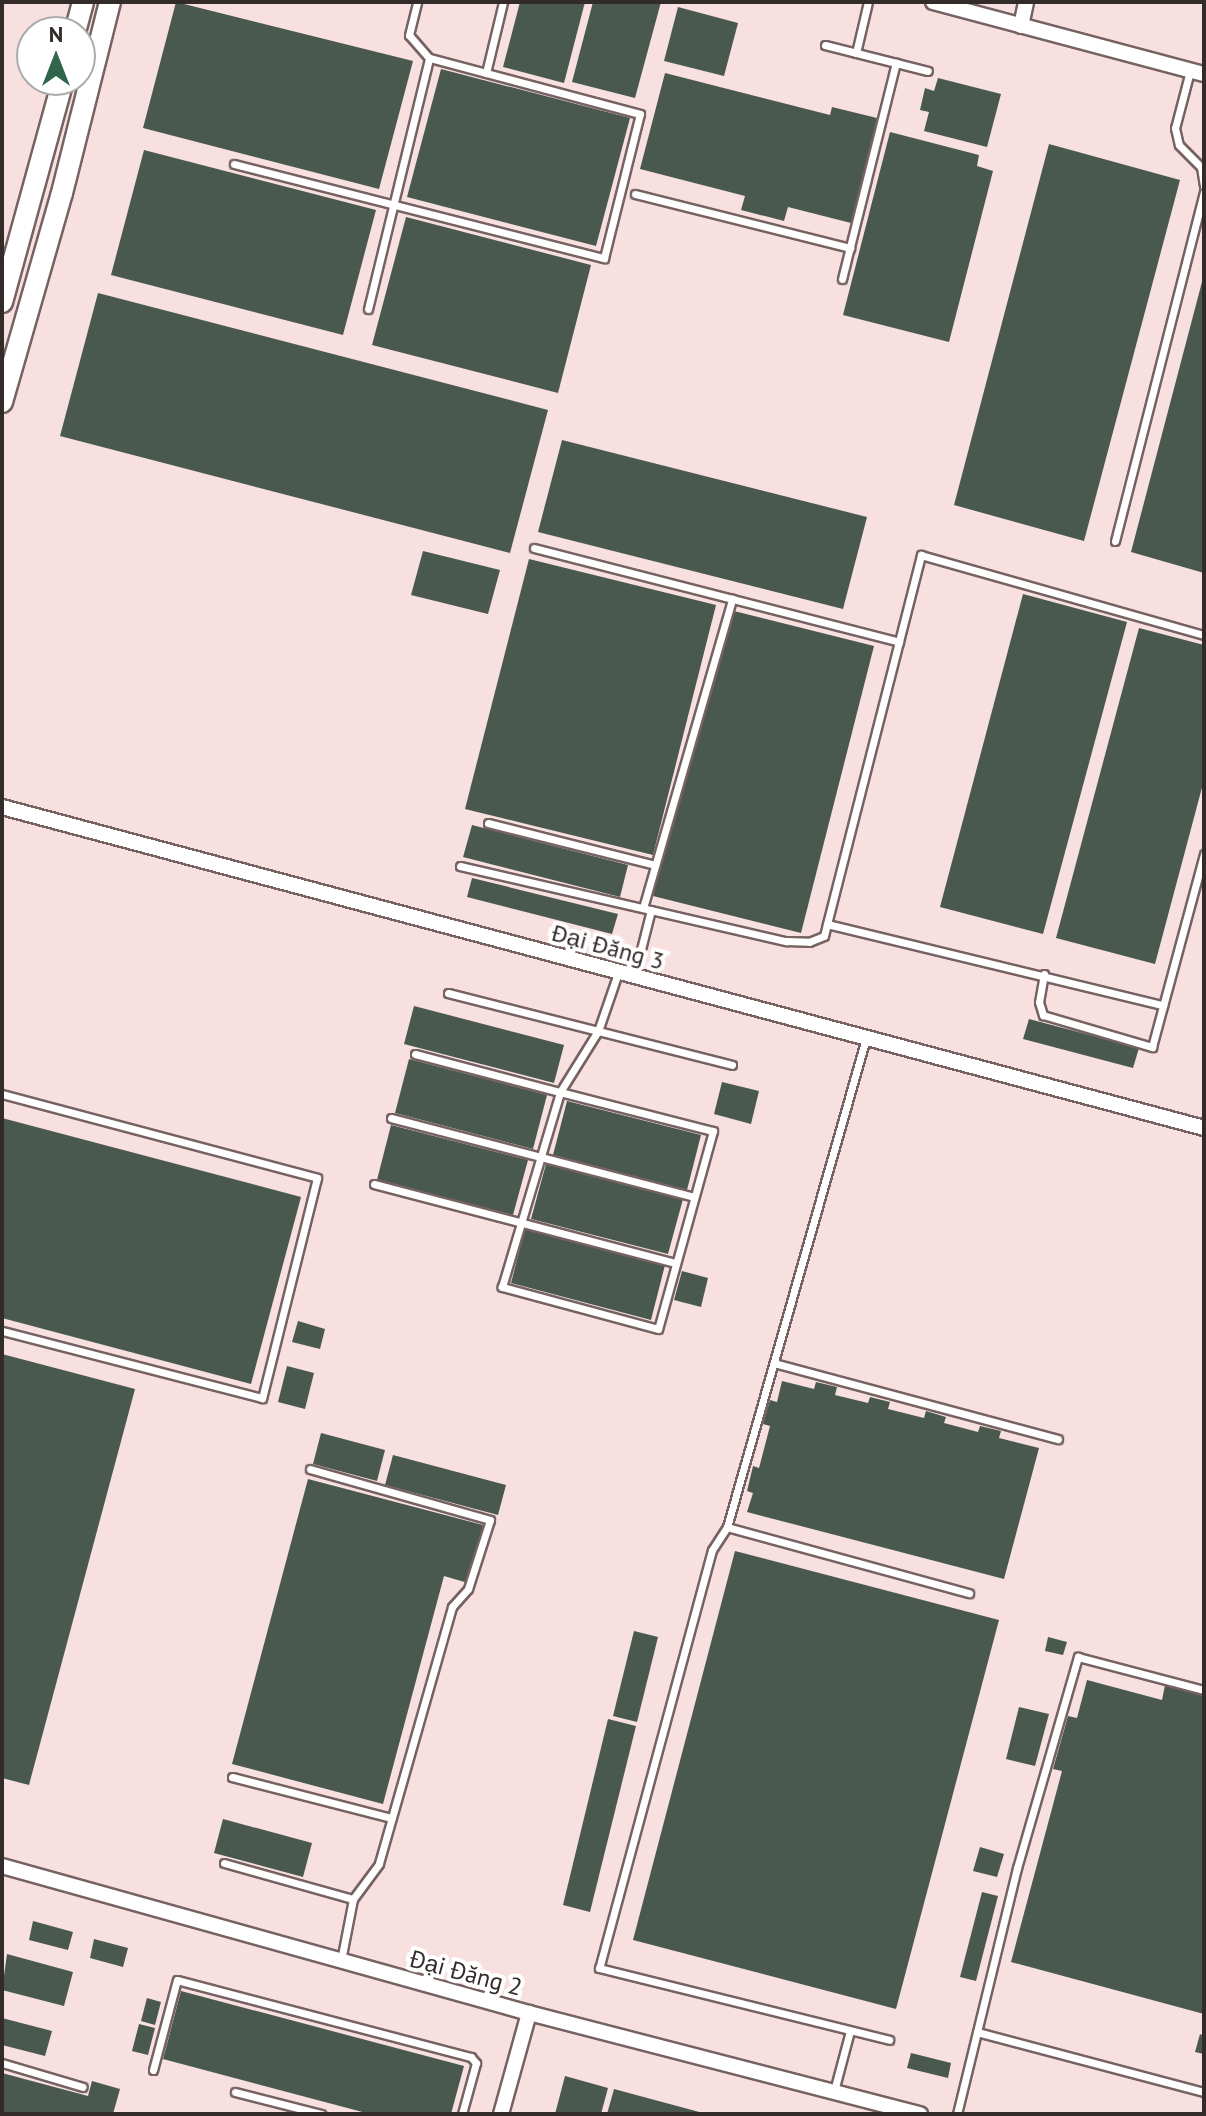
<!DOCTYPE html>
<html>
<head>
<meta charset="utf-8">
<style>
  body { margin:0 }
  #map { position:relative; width:1206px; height:2116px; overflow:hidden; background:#f7e0df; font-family:"PT Sans",sans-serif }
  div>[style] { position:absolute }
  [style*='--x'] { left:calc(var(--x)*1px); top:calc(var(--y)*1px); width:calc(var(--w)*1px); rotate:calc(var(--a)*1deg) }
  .building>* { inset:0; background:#4a5950 }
  .roads { filter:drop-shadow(2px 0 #756261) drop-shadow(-2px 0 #756261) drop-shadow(0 2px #756261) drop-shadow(0 -2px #756261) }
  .lane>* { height:7px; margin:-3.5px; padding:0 3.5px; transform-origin:3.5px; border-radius:3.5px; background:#fff }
  .street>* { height:14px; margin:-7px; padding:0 7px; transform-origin:7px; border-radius:7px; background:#fff }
  .secondary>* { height:20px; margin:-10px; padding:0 10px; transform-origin:10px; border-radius:10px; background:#fff }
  span { translate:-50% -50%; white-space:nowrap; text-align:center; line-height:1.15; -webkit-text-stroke:8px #fff; paint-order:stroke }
  .street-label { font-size:24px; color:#332a2a }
  .frame { position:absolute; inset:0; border:4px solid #332a2a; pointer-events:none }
  .north { position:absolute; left:16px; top:16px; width:80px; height:80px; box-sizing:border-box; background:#fff; border:2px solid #adaaaa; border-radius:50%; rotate:0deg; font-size:22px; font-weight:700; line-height:32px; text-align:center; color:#332a2a }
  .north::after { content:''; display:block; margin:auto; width:28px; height:36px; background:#30654b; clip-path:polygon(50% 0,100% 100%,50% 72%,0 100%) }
</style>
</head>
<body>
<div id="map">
  <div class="building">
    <i style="clip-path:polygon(176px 2px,413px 61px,379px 189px,143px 128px)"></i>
    <i style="clip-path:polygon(520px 2px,585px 2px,564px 83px,503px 67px)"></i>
    <i style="clip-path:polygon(593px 2px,661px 2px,635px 98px,572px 82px)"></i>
    <i style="clip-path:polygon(678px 7px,738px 23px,724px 76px,664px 61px)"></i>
    <i style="clip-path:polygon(441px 69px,630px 118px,596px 246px,407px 197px)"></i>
    <i style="clip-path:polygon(665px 73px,830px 115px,832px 107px,877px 118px,851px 223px,788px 207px,784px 221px,741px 210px,745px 196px,640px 169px)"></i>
    <i style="clip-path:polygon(938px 78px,1001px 94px,987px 147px,924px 131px,929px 112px,920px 110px,925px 88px,934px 91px)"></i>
    <i style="clip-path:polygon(890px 132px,979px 155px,977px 166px,993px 171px,949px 342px,843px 315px)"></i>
    <i style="clip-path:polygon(1049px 144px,1180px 180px,1084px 541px,954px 505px)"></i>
    <i style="clip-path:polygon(144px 150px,376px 210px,343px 335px,111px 275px)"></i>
    <i style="clip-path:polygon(406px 217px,591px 265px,558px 393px,372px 345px)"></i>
    <i style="clip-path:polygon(1203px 278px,1204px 278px,1204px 573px,1131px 552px)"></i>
    <i style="clip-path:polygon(98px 293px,548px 410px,510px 553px,60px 436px)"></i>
    <i style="clip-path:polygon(562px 440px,867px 517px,843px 609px,538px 532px)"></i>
    <i style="clip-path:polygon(423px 551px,500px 570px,488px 614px,411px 595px)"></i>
    <i style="clip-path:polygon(529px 559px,716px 605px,653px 855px,465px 809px)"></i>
    <i style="clip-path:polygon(1023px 594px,1127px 622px,1043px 934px,940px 907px)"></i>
    <i style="clip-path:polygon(726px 609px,874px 646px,801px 933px,653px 896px)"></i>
    <i style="clip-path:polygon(1139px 628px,1204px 645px,1204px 780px,1155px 964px,1056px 938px)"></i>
    <i style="clip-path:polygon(472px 825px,628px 865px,620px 897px,463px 857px)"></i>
    <i style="clip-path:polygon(472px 878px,618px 914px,612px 934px,467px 897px)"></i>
    <i style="clip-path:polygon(414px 1006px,564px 1045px,554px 1083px,404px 1044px)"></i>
    <i style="clip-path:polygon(1029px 1019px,1139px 1048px,1133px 1068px,1023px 1039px)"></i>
    <i style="clip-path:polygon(409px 1059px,547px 1095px,533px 1149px,395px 1113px)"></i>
    <i style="clip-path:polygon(722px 1082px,759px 1091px,751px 1124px,714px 1114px)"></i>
    <i style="clip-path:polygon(567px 1101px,701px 1135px,687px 1190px,553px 1155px)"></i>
    <i style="clip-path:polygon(2px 1118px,301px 1197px,251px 1384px,2px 1318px)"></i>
    <i style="clip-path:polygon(391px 1125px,528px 1160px,513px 1215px,377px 1180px)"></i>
    <i style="clip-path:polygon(546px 1164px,683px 1199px,668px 1254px,531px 1219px)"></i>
    <i style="clip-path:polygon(525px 1229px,665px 1265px,651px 1320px,511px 1283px)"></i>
    <i style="clip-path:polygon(682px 1271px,708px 1278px,701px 1307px,674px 1300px)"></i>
    <i style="clip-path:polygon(298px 1321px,325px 1329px,320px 1349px,292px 1342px)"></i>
    <i style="clip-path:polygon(2px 1354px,135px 1389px,29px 1785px,2px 1778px)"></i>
    <i style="clip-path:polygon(287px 1366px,314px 1373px,305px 1409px,278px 1402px)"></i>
    <i style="clip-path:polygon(782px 1381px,814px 1389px,816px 1382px,837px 1387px,835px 1395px,868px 1403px,870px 1397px,890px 1402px,888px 1409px,924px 1418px,926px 1411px,946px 1417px,944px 1423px,978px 1432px,980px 1426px,1001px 1431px,999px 1438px,1039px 1448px,1004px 1579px,747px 1512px,753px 1493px,747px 1491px,753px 1466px,759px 1468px,770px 1426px,763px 1424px,770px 1400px,777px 1402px)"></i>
    <i style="clip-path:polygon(321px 1433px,385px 1450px,377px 1481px,313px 1464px)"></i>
    <i style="clip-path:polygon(393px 1455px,506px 1485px,498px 1515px,385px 1485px)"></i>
    <i style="clip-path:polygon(308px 1479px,483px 1525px,468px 1583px,444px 1576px,383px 1804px,232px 1764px)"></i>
    <i style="clip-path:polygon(735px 1551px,999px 1620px,896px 2009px,633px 1940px)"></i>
    <i style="clip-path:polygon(634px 1631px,658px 1637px,637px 1722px,613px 1716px)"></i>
    <i style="clip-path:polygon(1048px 1637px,1067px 1642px,1063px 1655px,1045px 1651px)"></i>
    <i style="clip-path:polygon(1087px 1680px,1162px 1700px,1165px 1685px,1204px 1696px,1204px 2014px,1011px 1962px,1062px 1771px,1053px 1769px,1068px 1716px,1077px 1718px)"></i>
    <i style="clip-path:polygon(1019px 1707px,1049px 1714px,1035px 1766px,1006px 1759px)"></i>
    <i style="clip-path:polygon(608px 1719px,636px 1726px,590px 1912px,563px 1905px)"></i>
    <i style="clip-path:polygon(223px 1819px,312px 1843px,303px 1877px,214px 1853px)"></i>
    <i style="clip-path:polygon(980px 1847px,1004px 1854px,997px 1877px,973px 1871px)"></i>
    <i style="clip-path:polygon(982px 1892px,998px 1896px,976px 1981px,960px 1977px)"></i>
    <i style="clip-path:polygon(33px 1921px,73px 1932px,68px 1950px,29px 1940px)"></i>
    <i style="clip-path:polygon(94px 1939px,128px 1948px,123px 1967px,90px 1958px)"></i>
    <i style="clip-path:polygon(7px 1954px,73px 1972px,64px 2006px,2px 1990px)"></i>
    <i style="clip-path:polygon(181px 1991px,464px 2066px,451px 2114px,370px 2114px,163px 2059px)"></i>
    <i style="clip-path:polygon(147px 1998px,161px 2002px,155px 2025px,141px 2021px)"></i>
    <i style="clip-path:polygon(2px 2018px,52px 2031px,45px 2056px,2px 2045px)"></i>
    <i style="clip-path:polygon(139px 2024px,155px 2028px,148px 2055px,132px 2051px)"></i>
    <i style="clip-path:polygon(1200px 2034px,1204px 2036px,1204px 2054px,1195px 2052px)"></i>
    <i style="clip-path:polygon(911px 2053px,951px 2063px,948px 2078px,907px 2068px)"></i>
    <i style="clip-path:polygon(2px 2073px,88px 2096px,92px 2081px,120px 2089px,113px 2114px,2px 2114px)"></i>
    <i style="clip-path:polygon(565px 2076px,608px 2088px,601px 2114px,555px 2114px)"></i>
    <i style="clip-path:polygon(614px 2089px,703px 2113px,703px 2114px,607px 2114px)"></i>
  </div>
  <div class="roads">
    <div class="lane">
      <i style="--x:825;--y:45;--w:106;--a:14.2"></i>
      <i style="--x:856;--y:53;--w:52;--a:-76.8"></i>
      <i style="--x:1190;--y:71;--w:59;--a:104.7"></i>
      <i style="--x:1175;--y:128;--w:17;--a:77"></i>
      <i style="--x:1179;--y:145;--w:31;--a:45"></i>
      <i style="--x:1201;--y:167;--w:20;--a:81"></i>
      <i style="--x:486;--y:73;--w:73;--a:-76.5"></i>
      <i style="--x:234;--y:164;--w:382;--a:14.3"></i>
      <i style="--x:604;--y:258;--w:148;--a:-76"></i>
      <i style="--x:640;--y:114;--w:218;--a:-165.1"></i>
      <i style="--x:429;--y:58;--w:30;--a:-131"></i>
      <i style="--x:409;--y:35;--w:34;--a:-76"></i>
      <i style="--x:635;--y:194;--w:222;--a:14.1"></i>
      <i style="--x:842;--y:279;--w:223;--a:-76"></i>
      <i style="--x:368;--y:309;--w:258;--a:-76.3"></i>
      <i style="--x:1115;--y:541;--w:360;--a:-75.7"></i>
      <i style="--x:534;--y:548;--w:377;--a:14.4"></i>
      <i style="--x:488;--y:823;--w:172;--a:14.1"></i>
      <i style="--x:460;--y:866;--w:335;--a:13"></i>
      <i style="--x:786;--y:941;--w:23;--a:2"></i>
      <i style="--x:809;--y:942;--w:16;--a:-22"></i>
      <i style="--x:824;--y:936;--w:12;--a:-76"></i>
      <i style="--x:827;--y:924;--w:381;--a:-75.7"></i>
      <i style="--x:921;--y:555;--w:294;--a:15.8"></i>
      <i style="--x:643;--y:908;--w:322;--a:-73.9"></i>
      <i style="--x:827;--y:924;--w:346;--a:13.6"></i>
      <i style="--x:1044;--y:974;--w:28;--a:100"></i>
      <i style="--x:1039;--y:1002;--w:14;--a:73"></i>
      <i style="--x:1043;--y:1015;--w:114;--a:16.4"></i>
      <i style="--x:1152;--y:1047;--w:200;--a:-74.9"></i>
      <i style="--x:634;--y:977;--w:69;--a:-75.8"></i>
      <i style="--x:448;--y:993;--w:293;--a:14.2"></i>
      <i style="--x:866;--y:1038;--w:508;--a:105.87"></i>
      <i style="--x:727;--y:1527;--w:27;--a:123"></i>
      <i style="--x:712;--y:1550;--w:433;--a:105.1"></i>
      <i style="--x:599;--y:1968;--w:299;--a:13.9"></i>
      <i style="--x:415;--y:1054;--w:150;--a:14.7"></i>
      <i style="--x:560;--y:1092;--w:158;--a:14.3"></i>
      <i style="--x:713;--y:1131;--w:205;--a:105.5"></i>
      <i style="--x:658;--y:1329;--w:162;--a:-164.9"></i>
      <i style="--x:502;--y:1287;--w:203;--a:-73.4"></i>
      <i style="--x:560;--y:1092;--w:72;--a:-58.1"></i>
      <i style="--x:598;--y:1031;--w:61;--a:-71"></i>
      <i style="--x:2;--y:1094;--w:326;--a:14.9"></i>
      <i style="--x:317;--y:1178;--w:227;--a:104"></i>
      <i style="--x:262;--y:1398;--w:268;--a:-165.5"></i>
      <i style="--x:391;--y:1118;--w:313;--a:14.6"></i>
      <i style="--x:374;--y:1184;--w:312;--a:14.7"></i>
      <i style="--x:774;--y:1363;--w:294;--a:15"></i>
      <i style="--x:310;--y:1469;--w:187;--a:15.8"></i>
      <i style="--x:490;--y:1520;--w:72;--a:107.7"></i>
      <i style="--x:468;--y:1589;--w:24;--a:132"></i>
      <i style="--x:452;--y:1607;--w:267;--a:105.9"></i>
      <i style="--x:379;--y:1864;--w:44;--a:126.6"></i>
      <i style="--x:353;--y:1899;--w:63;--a:101"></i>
      <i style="--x:727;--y:1527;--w:251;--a:15.3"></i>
      <i style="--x:232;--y:1777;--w:165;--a:14.4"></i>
      <i style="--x:224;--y:1863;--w:134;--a:15.6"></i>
      <i style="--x:977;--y:2032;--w:235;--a:14.8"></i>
      <i style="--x:2;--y:2063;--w:84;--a:16.5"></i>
      <i style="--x:153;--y:2070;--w:93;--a:-75.1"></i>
      <i style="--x:177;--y:1980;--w:304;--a:14.7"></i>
      <i style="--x:471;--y:2057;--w:8;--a:50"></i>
      <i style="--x:476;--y:2063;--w:53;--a:105.4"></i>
      <i style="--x:834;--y:2091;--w:62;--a:-75.1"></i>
      <i style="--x:235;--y:2092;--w:89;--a:14.3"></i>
      <i style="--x:957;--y:2114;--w:253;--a:-76.3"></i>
      <i style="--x:1017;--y:1868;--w:220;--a:-73.9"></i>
      <i style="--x:1078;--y:1657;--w:130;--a:14.7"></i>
    </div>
    <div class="street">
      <i style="--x:933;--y:2;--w:280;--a:14.9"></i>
      <i style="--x:1021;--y:26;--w:25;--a:-78"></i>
      <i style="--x:2;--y:807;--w:1244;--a:14.95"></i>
      <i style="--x:2;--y:1866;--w:547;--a:15.59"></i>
      <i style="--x:529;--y:2013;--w:404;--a:14.5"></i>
      <i style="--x:501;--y:2114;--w:105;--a:-74.5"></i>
    </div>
    <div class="secondary">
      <i style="--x:75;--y:32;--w:31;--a:-75"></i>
      <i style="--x:2;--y:302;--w:230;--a:-74.6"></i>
      <i style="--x:2;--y:402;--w:217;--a:-74"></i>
      <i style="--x:62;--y:193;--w:197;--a:-75.9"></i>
    </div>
  </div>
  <div class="street-label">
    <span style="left:608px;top:947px;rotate:15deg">Đại Đăng 3</span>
    <span style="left:466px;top:1973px;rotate:15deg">Đại Đăng 2</span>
  </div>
  <div class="frame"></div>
  <div class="north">N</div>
</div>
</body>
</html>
